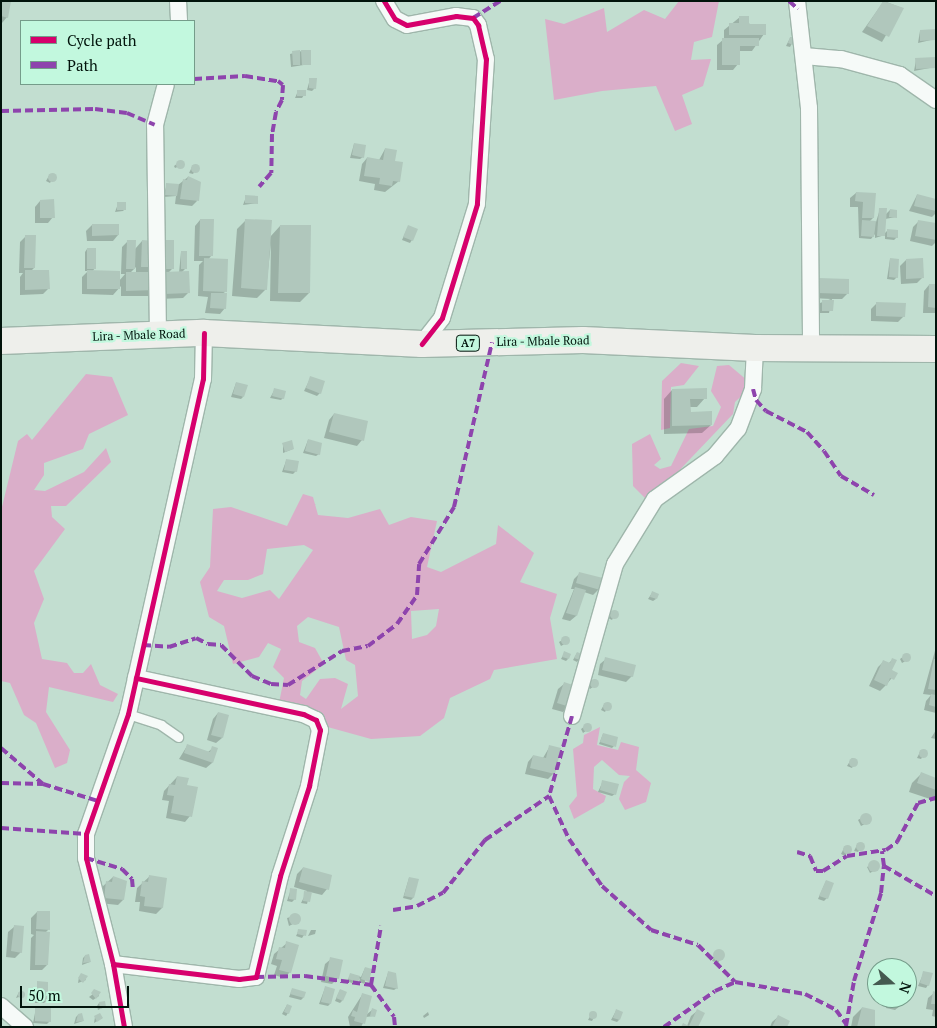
<!DOCTYPE html>
<html>
<head>
<meta charset="utf-8">
<style>
  body { margin:0 }
  #map { position:relative; width:937px; height:1028px; overflow:hidden; background:#c2ded0; font-family:"PT Serif",serif }
  div>[style] { position:absolute }
  [style*='--x'] { left:calc(var(--x)*1px); top:calc(var(--y)*1px); width:calc(var(--w)*1px); rotate:calc(var(--a)*1deg) }
  .forest>* { inset:0; background:#daaec9 }
  .shadow>* { inset:0; background:#0003 }
  .building>* { inset:0; background:#b0c7bc }
  .round { border-radius:50% }
  .roads { filter:drop-shadow(1px 0 #9fb6ab) drop-shadow(-1px 0 #9fb6ab) drop-shadow(0 1px #9fb6ab) drop-shadow(0 -1px #9fb6ab) }
  .lane>* { height:9px; margin:-4.5px; padding:0 4.5px; transform-origin:4.5px; border-radius:4.5px; background:#f6faf8 }
  .street>* { height:16px; margin:-8px; padding:0 8px; transform-origin:8px; border-radius:8px; background:#f6faf8 }
  .primary>* { height:26px; margin:-13px; padding:0 13px; transform-origin:13px; border-radius:13px; background:#eeefeb }
  .quiet>* { height:4px; margin-top:-2px; transform-origin:0; background:repeating-linear-gradient(90deg,#8e44ad 0 8px,transparent 0 12px) }
  .cycleway>* { height:5px; margin:-2.5px; padding:0 2.5px; transform-origin:2.5px; border-radius:2.5px; background:#d6006c }
  span { translate:-50% -50%; white-space:nowrap; text-align:center; line-height:1.15; -webkit-text-stroke:4.5px #c2f8de; paint-order:stroke }
  .shield-label span { padding:1px 4px; background:#c2f8de; border:1px solid; border-radius:4px; -webkit-text-stroke-width:0 }
  .shield-label { font-size:11px; color:#01130b; font-weight:700 }
  .street-label { font-size:12px; color:#01130b }
  .frame { position:absolute; inset:0; border:2px solid #01130b; pointer-events:none }
  .legend { position:absolute; left:20px; top:20px; width:175px; height:65px; box-sizing:border-box; background:#c2f8de; border:1px solid #759c8a; margin:0; padding:6px 9px; list-style:none; font-size:15px; color:#01130b }
  .legend li { display:flex; align-items:center; gap:10px; height:25px }
  .legend b { width:25px; border:1px solid #759c8a }
  .north { position:absolute; left:867px; top:958px; width:50px; height:50px; box-sizing:border-box; background:#c2f8de; border:1px solid #759c8a; border-radius:50%; rotate:110deg; font-size:14px; font-weight:700; line-height:20px; text-align:center; color:#01130b }
  .north::after { content:''; display:block; margin:auto; width:18px; height:22px; background:#455a50; clip-path:polygon(50% 0,100% 100%,50% 72%,0 100%) }
  .scale { position:absolute; left:20px; top:986px; width:109px; height:22px; box-sizing:border-box; border:2px solid #01130b; border-top:0; padding-left:6px; font-size:15px; line-height:18px; white-space:nowrap; color:#01130b; -webkit-text-stroke:4px #c2f8de; paint-order:stroke }
</style>
</head>
<body>
<div id="map">
  <div class="forest">
    <i style="clip-path:polygon(679px 1px,719px 1px,712px 37px,694px 42px,691px 60px,711px 59px,703px 86px,682px 95px,692px 124px,675px 131px,656px 86px,602px 91px,554px 100px,545px 19px,564px 24px,604px 8px,607px 32px,644px 10px,665px 19px)"></i>
    <i style="clip-path:polygon(681px 363px,699px 366px,684px 385px,671px 387px,670px 428px,661px 430px,662px 381px)"></i>
    <i style="clip-path:polygon(729px 365px,748px 381px,747px 391px,735px 402px,733px 414px,671px 479px,646px 499px,633px 486px,632px 444px,650px 434px,661px 459px,654px 465px,660px 469px,671px 466px,689px 429px,713px 426px,721px 407px,711px 391px,717px 366px)"></i>
    <i style="clip-path:polygon(86px 374px,112px 377px,128px 415px,89px 434px,83px 449px,44px 463px,44px 475px,34px 490px,45px 491px,84px 472px,106px 448px,111px 462px,66px 506px,51px 506px,52px 517px,65px 529px,34px 571px,44px 599px,34px 623px,42px 659px,67px 663px,74px 673px,83px 673px,91px 664px,100px 685px,118px 694px,113px 702px,49px 687px,46px 712px,70px 750px,67px 763px,55px 768px,36px 723px,24px 715px,10px 683px,1px 681px,1px 511px,18px 441px,27px 434px,32px 440px)"></i>
    <i style="clip-path:polygon(evenodd,303px 494px,313px 497px,318px 515px,348px 518px,380px 509px,389px 525px,411px 517px,437px 521px,427px 567px,441px 572px,496px 544px,498px 525px,534px 553px,520px 582px,557px 594px,550px 618px,557px 659px,494px 670px,490px 679px,450px 698px,444px 718px,420px 736px,371px 739px,277px 713px,284px 678px,273px 667px,281px 649px,268px 643px,259px 657px,233px 664px,224px 626px,209px 617px,200px 582px,210px 567px,213px 509px,231px 507px,287px 526px,303px 494px,304px 545px,313px 550px,279px 599px,270px 590px,242px 598px,217px 591px,224px 580px,248px 580px,263px 574px,267px 549px,304px 545px,303px 494px,439px 609px,436px 626px,427px 635px,412px 639px,411px 611px,439px 609px,303px 494px,308px 617px,339px 627px,346px 660px,355px 665px,358px 696px,341px 709px,348px 684px,335px 678px,320px 679px,306px 699px,300px 695px,302px 681px,324px 664px,315px 648px,299px 642px,297px 626px,308px 617px)"></i>
    <i style="clip-path:polygon(600px 727px,597px 745px,618px 750px,621px 742px,639px 747px,636px 770px,651px 783px,646px 802px,625px 810px,619px 799px,624px 782px,630px 776px,619px 775px,602px 760px,594px 767px,593px 789px,606px 796px,604px 802px,574px 819px,569px 806px,577px 796px,573px 749px,583px 743px,584px 735px)"></i>
  </div>
  <div class="shadow">
    <i style="clip-path:polygon(1px 1px,10px 1px,7px 17px,2px 23px)"></i>
    <i style="clip-path:polygon(884px 1px,902px 8px,882px 42px,862px 32px)"></i>
    <i style="clip-path:polygon(740px 17px,764px 34px,752px 51px,738px 51px,738px 64px,733px 70px,717px 70px,717px 45px,724px 39px,724px 30px)"></i>
    <i style="clip-path:polygon(920px 31px,935px 39px,918px 43px)"></i>
    <i style="clip-path:polygon(790px 38px,794px 40px,790px 47px,786px 46px)"></i>
    <i style="clip-path:polygon(302px 51px,310px 64px,291px 67px,290px 54px)"></i>
    <i style="clip-path:polygon(916px 60px,935px 67px,914px 71px)"></i>
    <i style="clip-path:polygon(310px 79px,315px 88px,312px 91px,307px 90px)"></i>
    <i style="clip-path:polygon(298px 91px,304px 95px,302px 98px,295px 98px)"></i>
    <i style="clip-path:polygon(354px 144px,363px 157px,360px 159px,350px 158px)"></i>
    <i style="clip-path:polygon(385px 149px,394px 162px,399px 181px,385px 192px,374px 190px,375px 184px,359px 181px,362px 164px,367px 158px,379px 160px)"></i>
    <i style="clip-path:polygon(181px 161px,182px 165px,175px 168px,174px 166px)"></i>
    <i style="clip-path:polygon(193px 165px,197px 167px,193px 174px,189px 173px)"></i>
    <i style="clip-path:polygon(50px 174px,54px 176px,50px 183px,46px 181px)"></i>
    <i style="clip-path:polygon(188px 177px,197px 201px,192px 206px,175px 204px,176px 196px,163px 197px,167px 184px,178px 185px)"></i>
    <i style="clip-path:polygon(856px 193px,875px 194px,873px 218px,869px 222px,876px 222px,880px 209px,885px 215px,890px 210px,896px 217px,885px 219px,884px 234px,888px 230px,897px 237px,894px 240px,885px 239px,885px 235px,875px 238px,875px 234px,871px 239px,859px 238px,858px 207px,850px 207px,850px 198px)"></i>
    <i style="clip-path:polygon(917px 195px,936px 200px,936px 213px,932px 217px,909px 211px)"></i>
    <i style="clip-path:polygon(246px 197px,257px 203px,243px 205px)"></i>
    <i style="clip-path:polygon(40px 201px,53px 217px,48px 223px,35px 223px,35px 207px)"></i>
    <i style="clip-path:polygon(118px 204px,125px 209px,123px 211px,115px 212px)"></i>
    <i style="clip-path:polygon(200px 220px,211px 256px,208px 260px,225px 292px,222px 294px,225px 308px,220px 314px,205px 313px,208px 297px,198px 296px,199px 265px,203px 261px,194px 261px,195px 226px)"></i>
    <i style="clip-path:polygon(246px 220px,270px 237px,280px 226px,309px 293px,300px 302px,270px 301px,271px 243px,266px 289px,257px 298px,232px 296px,237px 229px)"></i>
    <i style="clip-path:polygon(919px 221px,936px 224px,936px 242px,932px 246px,910px 241px,913px 227px)"></i>
    <i style="clip-path:polygon(92px 225px,118px 235px,113px 241px,87px 241px,86px 231px)"></i>
    <i style="clip-path:polygon(408px 227px,412px 240px,410px 243px,402px 240px)"></i>
    <i style="clip-path:polygon(26px 236px,34px 268px,30px 272px,48px 289px,43px 294px,20px 295px,20px 277px,23px 273px,19px 273px,20px 242px)"></i>
    <i style="clip-path:polygon(evenodd,128px 241px,135px 249px,142px 241px,153px 267px,147px 273px,153px 290px,148px 296px,121px 296px,121px 286px,113px 295px,82px 294px,82px 277px,88px 271px,85px 271px,85px 252px,87px 249px,95px 268px,92px 272px,119px 281px,125px 274px,121px 274px,122px 247px,128px 241px,136px 267px,136px 273px,130px 273px,136px 267px)"></i>
    <i style="clip-path:polygon(165px 241px,173px 268px,168px 273px,179px 273px,181px 252px,186px 268px,181px 273px,188px 293px,183px 298px,159px 299px,160px 247px)"></i>
    <i style="clip-path:polygon(890px 259px,897px 277px,894px 280px,887px 279px)"></i>
    <i style="clip-path:polygon(906px 260px,922px 278px,917px 283px,901px 284px,900px 266px)"></i>
    <i style="clip-path:polygon(813px 285px,848px 293px,842px 299px,832px 299px,829px 313px,820px 313px,820px 303px,831px 299px,812px 298px)"></i>
    <i style="clip-path:polygon(929px 285px,936px 286px,936px 313px,923px 313px,924px 291px)"></i>
    <i style="clip-path:polygon(877px 303px,904px 316px,898px 322px,871px 321px,871px 309px)"></i>
    <i style="clip-path:polygon(311px 377px,320px 393px,317px 396px,304px 391px)"></i>
    <i style="clip-path:polygon(236px 383px,243px 397px,241px 399px,231px 397px)"></i>
    <i style="clip-path:polygon(275px 389px,283px 398px,281px 400px,270px 398px)"></i>
    <i style="clip-path:polygon(672px 390px,705px 398px,697px 407px,689px 407px,689px 413px,711px 425px,702px 433px,664px 434px,664px 399px)"></i>
    <i style="clip-path:polygon(334px 414px,362px 440px,357px 446px,324px 438px,329px 420px)"></i>
    <i style="clip-path:polygon(308px 440px,319px 454px,316px 456px,303px 453px)"></i>
    <i style="clip-path:polygon(283px 444px,293px 449px,283px 453px)"></i>
    <i style="clip-path:polygon(286px 461px,296px 471px,293px 474px,282px 472px)"></i>
    <i style="clip-path:polygon(580px 573px,599px 589px,593px 595px,584px 592px,576px 616px,570px 621px,562px 619px,574px 589px,571px 589px,574px 579px)"></i>
    <i style="clip-path:polygon(652px 593px,656px 599px,653px 601px,648px 599px)"></i>
    <i style="clip-path:polygon(612px 611px,616px 612px,612px 620px,608px 618px)"></i>
    <i style="clip-path:polygon(566px 638px,568px 642px,561px 646px,559px 642px)"></i>
    <i style="clip-path:polygon(936px 647px,936px 713px,924px 710px,926px 701px,931px 695px,923px 694px)"></i>
    <i style="clip-path:polygon(565px 652px,568px 659px,566px 661px,561px 659px)"></i>
    <i style="clip-path:polygon(577px 653px,579px 659px,577px 662px,573px 660px)"></i>
    <i style="clip-path:polygon(907px 654px,909px 659px,902px 663px,900px 659px)"></i>
    <i style="clip-path:polygon(606px 659px,632px 676px,626px 682px,598px 675px,600px 664px)"></i>
    <i style="clip-path:polygon(892px 660px,891px 671px,896px 673px,886px 685px,880px 691px,869px 686px,878px 667px,883px 662px,888px 664px)"></i>
    <i style="clip-path:polygon(595px 680px,597px 684px,590px 689px,588px 685px)"></i>
    <i style="clip-path:polygon(564px 684px,569px 707px,563px 712px,552px 709px,558px 689px)"></i>
    <i style="clip-path:polygon(605px 703px,609px 704px,605px 712px,601px 710px)"></i>
    <i style="clip-path:polygon(218px 713px,222px 738px,216px 743px,207px 740px,213px 719px)"></i>
    <i style="clip-path:polygon(588px 724px,590px 728px,583px 733px,581px 729px)"></i>
    <i style="clip-path:polygon(936px 730px,936px 739px,931px 738px)"></i>
    <i style="clip-path:polygon(603px 734px,614px 746px,612px 748px,599px 744px)"></i>
    <i style="clip-path:polygon(187px 746px,208px 752px,213px 748px,217px 749px,212px 763px,206px 768px,179px 759px)"></i>
    <i style="clip-path:polygon(550px 746px,554px 773px,548px 779px,525px 774px,528px 762px,533px 756px,543px 758px)"></i>
    <i style="clip-path:polygon(921px 750px,926px 752px,921px 759px,917px 758px)"></i>
    <i style="clip-path:polygon(852px 758px,856px 760px,852px 768px,847px 766px)"></i>
    <i style="clip-path:polygon(921px 774px,936px 779px,936px 801px,909px 792px,912px 783px)"></i>
    <i style="clip-path:polygon(177px 777px,190px 816px,185px 822px,166px 818px,169px 801px,162px 800px,164px 791px)"></i>
    <i style="clip-path:polygon(603px 781px,615px 794px,612px 796px,598px 792px)"></i>
    <i style="clip-path:polygon(868px 814px,871px 821px,861px 826px,858px 820px)"></i>
    <i style="clip-path:polygon(858px 843px,863px 845px,858px 852px,854px 851px)"></i>
    <i style="clip-path:polygon(845px 846px,850px 848px,845px 856px,841px 854px)"></i>
    <i style="clip-path:polygon(876px 862px,879px 868px,870px 873px,867px 867px)"></i>
    <i style="clip-path:polygon(303px 868px,327px 889px,322px 895px,310px 892px,307px 904px,301px 903px,307px 891px,294px 887px,297px 874px)"></i>
    <i style="clip-path:polygon(150px 876px,166px 879px,162px 908px,156px 914px,139px 911px,140px 902px,135px 902px,137px 888px)"></i>
    <i style="clip-path:polygon(113px 877px,123px 900px,118px 905px,99px 903px,101px 888px)"></i>
    <i style="clip-path:polygon(409px 878px,413px 898px,411px 900px,403px 898px)"></i>
    <i style="clip-path:polygon(826px 881px,827px 898px,824px 901px,818px 899px)"></i>
    <i style="clip-path:polygon(291px 889px,295px 899px,292px 902px,287px 901px)"></i>
    <i style="clip-path:polygon(37px 912px,49px 929px,45px 933px,47px 965px,42px 970px,30px 970px,31px 938px,34px 935px,31px 934px,31px 918px)"></i>
    <i style="clip-path:polygon(298px 915px,299px 921px,289px 926px,287px 918px)"></i>
    <i style="clip-path:polygon(14px 927px,21px 952px,15px 958px,6px 957px,8px 932px)"></i>
    <i style="clip-path:polygon(299px 930px,304px 935px,302px 938px,296px 936px)"></i>
    <i style="clip-path:polygon(311px 930px,316px 930px,315px 934px,308px 936px)"></i>
    <i style="clip-path:polygon(287px 943px,290px 972px,284px 978px,274px 975px,277px 966px,271px 964px,274px 954px)"></i>
    <i style="clip-path:polygon(717px 951px,723px 954px,718px 963px,712px 961px)"></i>
    <i style="clip-path:polygon(85px 956px,90px 962px,82px 965px,83px 958px)"></i>
    <i style="clip-path:polygon(331px 959px,338px 978px,332px 984px,321px 982px,325px 964px)"></i>
    <i style="clip-path:polygon(365px 968px,365px 984px,359px 982px,360px 978px,354px 984px,347px 981px,351px 974px,361px 977px)"></i>
    <i style="clip-path:polygon(924px 972px,928px 985px,926px 988px,918px 986px)"></i>
    <i style="clip-path:polygon(388px 973px,397px 988px,394px 990px,383px 988px)"></i>
    <i style="clip-path:polygon(82px 974px,86px 980px,78px 983px,79px 977px)"></i>
    <i style="clip-path:polygon(38px 983px,46px 1001px,44px 1003px,35px 1003px)"></i>
    <i style="clip-path:polygon(877px 986px,877px 998px,906px 998px,905px 1002px,895px 1010px,886px 1008px,887px 1002px,873px 1000px)"></i>
    <i style="clip-path:polygon(325px 988px,330px 1004px,328px 1006px,319px 1004px)"></i>
    <i style="clip-path:polygon(292px 990px,305px 993px,303px 998px,301px 1000px,289px 997px)"></i>
    <i style="clip-path:polygon(340px 990px,342px 1001px,340px 1003px,335px 1001px)"></i>
    <i style="clip-path:polygon(97px 991px,99px 996px,93px 1000px,89px 997px)"></i>
    <i style="clip-path:polygon(19px 992px,23px 993px,22px 996px,16px 998px)"></i>
    <i style="clip-path:polygon(934px 993px,936px 993px,936px 1017px,932px 1016px,933px 1010px,926px 1009px,928px 998px)"></i>
    <i style="clip-path:polygon(362px 995px,366px 1015px,372px 1010px,374px 1016px,366px 1017px,361px 1027px,350px 1027px,348px 1017px)"></i>
    <i style="clip-path:polygon(99px 1003px,104px 1007px,98px 1010px,97px 1006px)"></i>
    <i style="clip-path:polygon(287px 1005px,288px 1013px,286px 1016px,282px 1014px)"></i>
    <i style="clip-path:polygon(36px 1008px,50px 1021px,47px 1024px,33px 1023px)"></i>
    <i style="clip-path:polygon(862px 1008px,873px 1027px,851px 1027px,853px 1017px)"></i>
    <i style="clip-path:polygon(616px 1011px,619px 1020px,617px 1022px,611px 1020px)"></i>
    <i style="clip-path:polygon(697px 1011px,697px 1027px,687px 1026px,691px 1016px)"></i>
    <i style="clip-path:polygon(428px 1012px,429px 1015px,424px 1018px,423px 1016px)"></i>
    <i style="clip-path:polygon(592px 1013px,596px 1014px,592px 1021px,588px 1020px)"></i>
    <i style="clip-path:polygon(78px 1015px,83px 1021px,74px 1024px,76px 1017px)"></i>
    <i style="clip-path:polygon(95px 1017px,102px 1018px,94px 1023px)"></i>
    <i style="clip-path:polygon(778px 1017px,785px 1027px,770px 1027px,772px 1022px)"></i>
  </div>
  <div class="building">
    <i style="clip-path:polygon(2px 1px,11px 1px,8px 18px,1px 16px)"></i>
    <i style="clip-path:polygon(883px 1px,904px 8px,889px 37px,867px 26px)"></i>
    <i style="clip-path:polygon(739px 16px,749px 16px,749px 24px,766px 24px,766px 35px,729px 35px,729px 23px,739px 23px)"></i>
    <i style="clip-path:polygon(936px 29px,936px 40px,920px 41px,920px 30px)"></i>
    <i style="clip-path:polygon(790px 37px,794px 37px,794px 45px,788px 43px)"></i>
    <i style="clip-path:polygon(722px 38px,759px 38px,759px 46px,740px 46px,740px 65px,722px 65px)"></i>
    <i style="clip-path:polygon(300px 50px,300px 65px,293px 65px,292px 51px)"></i>
    <i style="clip-path:polygon(301px 50px,311px 50px,311px 65px,302px 65px)"></i>
    <i style="clip-path:polygon(936px 57px,936px 68px,916px 69px,915px 58px)"></i>
    <i style="clip-path:polygon(309px 78px,317px 78px,316px 89px,309px 88px)"></i>
    <i style="clip-path:polygon(297px 90px,306px 90px,306px 96px,297px 96px)"></i>
    <i style="clip-path:polygon(354px 143px,366px 145px,364px 158px,352px 155px)"></i>
    <i style="clip-path:polygon(385px 148px,397px 150px,395px 161px,403px 162px,400px 182px,393px 181px,392px 186px,379px 184px,380px 178px,364px 176px,367px 157px,383px 160px)"></i>
    <i class="round" style="left:175.5px;top:159.5px;width:9px;height:9px"></i>
    <i class="round" style="left:190.5px;top:163.5px;width:9px;height:9px"></i>
    <i class="round" style="left:47.5px;top:172.5px;width:9px;height:9px"></i>
    <i style="clip-path:polygon(188px 176px,201px 182px,199px 201px,180px 199px,183px 179px,187px 180px)"></i>
    <i style="clip-path:polygon(166px 183px,179px 184px,177px 196px,165px 195px)"></i>
    <i style="clip-path:polygon(856px 192px,876px 193px,874px 218px,862px 218px,863px 202px,855px 201px)"></i>
    <i style="clip-path:polygon(917px 194px,936px 199px,936px 211px,914px 206px)"></i>
    <i style="clip-path:polygon(245px 195px,258px 196px,258px 204px,245px 203px)"></i>
    <i style="clip-path:polygon(54px 199px,55px 218px,40px 218px,40px 200px)"></i>
    <i style="clip-path:polygon(117px 202px,126px 202px,126px 210px,117px 210px)"></i>
    <i style="clip-path:polygon(879px 208px,887px 208px,885px 236px,877px 236px)"></i>
    <i style="clip-path:polygon(890px 209px,897px 210px,897px 218px,889px 217px)"></i>
    <i style="clip-path:polygon(200px 219px,214px 219px,213px 256px,199px 256px)"></i>
    <i style="clip-path:polygon(245px 219px,272px 220px,267px 290px,241px 288px)"></i>
    <i style="clip-path:polygon(862px 220px,876px 221px,874px 237px,861px 236px)"></i>
    <i style="clip-path:polygon(918px 220px,936px 223px,936px 240px,915px 236px)"></i>
    <i style="clip-path:polygon(92px 224px,119px 224px,119px 235px,92px 236px)"></i>
    <i style="clip-path:polygon(280px 225px,311px 225px,310px 293px,278px 293px)"></i>
    <i style="clip-path:polygon(408px 225px,418px 229px,413px 241px,403px 237px)"></i>
    <i style="clip-path:polygon(887px 229px,898px 230px,898px 238px,887px 237px)"></i>
    <i style="clip-path:polygon(25px 235px,36px 235px,35px 268px,24px 268px)"></i>
    <i style="clip-path:polygon(127px 240px,136px 240px,135px 269px,126px 269px)"></i>
    <i style="clip-path:polygon(142px 240px,155px 241px,155px 267px,141px 267px)"></i>
    <i style="clip-path:polygon(165px 240px,174px 240px,174px 269px,165px 269px)"></i>
    <i style="clip-path:polygon(87px 248px,96px 248px,96px 269px,87px 269px)"></i>
    <i style="clip-path:polygon(181px 251px,187px 251px,187px 269px,181px 269px)"></i>
    <i style="clip-path:polygon(204px 258px,228px 259px,227px 292px,203px 291px)"></i>
    <i style="clip-path:polygon(890px 258px,899px 259px,898px 278px,889px 277px)"></i>
    <i style="clip-path:polygon(923px 258px,924px 278px,906px 279px,906px 259px)"></i>
    <i style="clip-path:polygon(25px 270px,49px 270px,50px 289px,25px 290px)"></i>
    <i style="clip-path:polygon(87px 270px,120px 271px,120px 289px,87px 289px)"></i>
    <i style="clip-path:polygon(189px 271px,190px 293px,164px 294px,164px 272px)"></i>
    <i style="clip-path:polygon(126px 272px,154px 272px,155px 290px,126px 291px)"></i>
    <i style="clip-path:polygon(818px 278px,849px 279px,849px 294px,817px 293px)"></i>
    <i style="clip-path:polygon(929px 284px,936px 284px,936px 308px,928px 307px)"></i>
    <i style="clip-path:polygon(211px 293px,227px 293px,226px 309px,210px 308px)"></i>
    <i style="clip-path:polygon(822px 300px,834px 300px,833px 311px,822px 311px)"></i>
    <i style="clip-path:polygon(876px 302px,906px 303px,905px 317px,876px 316px)"></i>
    <i style="clip-path:polygon(310px 376px,325px 381px,321px 394px,306px 388px)"></i>
    <i style="clip-path:polygon(236px 382px,248px 385px,244px 397px,233px 394px)"></i>
    <i style="clip-path:polygon(274px 388px,286px 391px,284px 399px,272px 396px)"></i>
    <i style="clip-path:polygon(707px 388px,707px 399px,690px 399px,691px 412px,712px 411px,712px 425px,672px 426px,672px 389px)"></i>
    <i style="clip-path:polygon(334px 413px,368px 421px,364px 441px,329px 432px)"></i>
    <i style="clip-path:polygon(308px 439px,322px 443px,320px 455px,305px 451px)"></i>
    <i style="clip-path:polygon(292px 440px,294px 449px,285px 452px,282px 443px)"></i>
    <i style="clip-path:polygon(286px 459px,299px 461px,297px 472px,284px 470px)"></i>
    <i style="clip-path:polygon(579px 572px,603px 578px,600px 590px,576px 583px)"></i>
    <i style="clip-path:polygon(575px 587px,586px 590px,577px 616px,566px 613px)"></i>
    <i style="clip-path:polygon(652px 591px,659px 594px,657px 599px,650px 597px)"></i>
    <i class="round" style="left:609.5px;top:609.5px;width:9px;height:9px"></i>
    <i class="round" style="left:560.5px;top:635.5px;width:9px;height:9px"></i>
    <i style="clip-path:polygon(564px 651px,571px 654px,569px 659px,562px 657px)"></i>
    <i style="clip-path:polygon(577px 652px,582px 654px,580px 660px,574px 658px)"></i>
    <i class="round" style="left:901.5px;top:652.5px;width:9px;height:9px"></i>
    <i style="clip-path:polygon(605px 657px,636px 665px,633px 677px,602px 670px)"></i>
    <i style="clip-path:polygon(892px 658px,897px 660px,892px 670px,898px 673px,894px 680px,890px 678px,887px 686px,874px 680px,883px 660px,890px 663px)"></i>
    <i style="clip-path:polygon(934px 659px,936px 659px,936px 690px,928px 689px)"></i>
    <i class="round" style="left:589.5px;top:678.5px;width:9px;height:9px"></i>
    <i style="clip-path:polygon(564px 682px,576px 686px,570px 707px,557px 703px)"></i>
    <i style="clip-path:polygon(931px 694px,936px 695px,936px 707px,929px 705px)"></i>
    <i class="round" style="left:602.5px;top:701.5px;width:9px;height:9px"></i>
    <i style="clip-path:polygon(218px 712px,229px 715px,223px 738px,211px 735px)"></i>
    <i class="round" style="left:582.5px;top:722.5px;width:9px;height:9px"></i>
    <i style="clip-path:polygon(603px 733px,618px 737px,616px 747px,600px 742px)"></i>
    <i style="clip-path:polygon(187px 744px,210px 752px,212px 746px,218px 748px,213px 763px,184px 753px)"></i>
    <i style="clip-path:polygon(549px 745px,561px 748px,555px 774px,530px 768px,533px 755px,546px 758px)"></i>
    <i class="round" style="left:918.5px;top:748.5px;width:9px;height:9px"></i>
    <i class="round" style="left:848.5px;top:757.5px;width:9px;height:9px"></i>
    <i style="clip-path:polygon(921px 772px,936px 778px,936px 790px,917px 783px)"></i>
    <i style="clip-path:polygon(177px 776px,189px 778px,187px 785px,198px 787px,192px 817px,171px 813px,174px 796px,167px 795px,169px 784px,175px 785px)"></i>
    <i style="clip-path:polygon(602px 780px,619px 784px,616px 795px,600px 790px)"></i>
    <i class="round" style="left:860px;top:813px;width:12px;height:12px"></i>
    <i class="round" style="left:855.5px;top:841.5px;width:9px;height:9px"></i>
    <i class="round" style="left:842.5px;top:844.5px;width:9px;height:9px"></i>
    <i class="round" style="left:868px;top:860px;width:12px;height:12px"></i>
    <i style="clip-path:polygon(303px 867px,332px 875px,329px 890px,299px 882px)"></i>
    <i style="clip-path:polygon(149px 875px,167px 878px,163px 908px,144px 906px,145px 897px,140px 896px,142px 881px,148px 882px)"></i>
    <i style="clip-path:polygon(113px 876px,127px 881px,124px 900px,104px 898px,106px 881px,112px 882px)"></i>
    <i style="clip-path:polygon(409px 877px,419px 879px,414px 898px,404px 896px)"></i>
    <i style="clip-path:polygon(826px 880px,834px 883px,828px 899px,819px 896px)"></i>
    <i style="clip-path:polygon(290px 888px,297px 889px,296px 900px,289px 899px)"></i>
    <i style="clip-path:polygon(304px 891px,312px 892px,310px 902px,303px 901px)"></i>
    <i style="clip-path:polygon(37px 911px,50px 911px,50px 930px,36px 929px)"></i>
    <i class="round" style="left:289px;top:913px;width:12px;height:12px"></i>
    <i style="clip-path:polygon(14px 925px,24px 926px,22px 953px,11px 951px)"></i>
    <i style="clip-path:polygon(298px 929px,307px 930px,306px 936px,297px 934px)"></i>
    <i style="clip-path:polygon(36px 931px,50px 932px,48px 965px,35px 965px)"></i>
    <i style="clip-path:polygon(286px 941px,299px 945px,291px 973px,279px 970px,282px 960px,276px 959px,279px 947px,285px 948px)"></i>
    <i class="round" style="left:713px;top:949px;width:12px;height:12px"></i>
    <i style="clip-path:polygon(89px 954px,91px 962px,83px 963px,85px 955px)"></i>
    <i style="clip-path:polygon(330px 957px,343px 960px,339px 979px,326px 976px)"></i>
    <i style="clip-path:polygon(365px 967px,372px 969px,369px 982px,361px 979px)"></i>
    <i style="clip-path:polygon(388px 971px,396px 973px,398px 989px,385px 986px)"></i>
    <i style="clip-path:polygon(923px 971px,933px 973px,929px 986px,920px 983px)"></i>
    <i style="clip-path:polygon(81px 973px,88px 976px,83px 983px,78px 978px)"></i>
    <i style="clip-path:polygon(350px 973px,360px 976px,358px 982px,348px 979px)"></i>
    <i style="clip-path:polygon(37px 981px,48px 982px,48px 1001px,37px 1001px)"></i>
    <i style="clip-path:polygon(325px 986px,335px 989px,331px 1004px,321px 1002px)"></i>
    <i style="clip-path:polygon(292px 988px,306px 992px,304px 998px,290px 994px)"></i>
    <i style="clip-path:polygon(94px 989px,101px 992px,96px 999px,91px 993px)"></i>
    <i style="clip-path:polygon(340px 989px,347px 992px,343px 1001px,336px 998px)"></i>
    <i class="round" style="left:17.5px;top:990.5px;width:7px;height:7px"></i>
    <i style="clip-path:polygon(933px 991px,936px 992px,936px 1004px,931px 1004px)"></i>
    <i style="clip-path:polygon(362px 993px,372px 996px,365px 1024px,354px 1021px,355px 1017px,351px 1016px,353px 1010px,357px 1012px)"></i>
    <i style="clip-path:polygon(891px 998px,907px 998px,902px 1005px,890px 1003px)"></i>
    <i style="clip-path:polygon(105px 1001px,106px 1007px,100px 1009px,99px 1002px)"></i>
    <i style="clip-path:polygon(287px 1004px,292px 1006px,289px 1014px,284px 1012px)"></i>
    <i style="clip-path:polygon(35px 1006px,51px 1007px,51px 1022px,35px 1021px)"></i>
    <i style="clip-path:polygon(862px 1007px,875px 1010px,875px 1027px,857px 1027px)"></i>
    <i style="clip-path:polygon(372px 1008px,377px 1010px,375px 1017px,370px 1016px)"></i>
    <i style="clip-path:polygon(616px 1009px,623px 1012px,620px 1020px,613px 1018px)"></i>
    <i style="clip-path:polygon(697px 1009px,705px 1013px,698px 1027px,681px 1027px,683px 1023px,689px 1026px)"></i>
    <i class="round" style="left:589px;top:1011px;width:8px;height:8px"></i>
    <i style="clip-path:polygon(82px 1013px,84px 1021px,76px 1022px,78px 1014px)"></i>
    <i style="clip-path:polygon(100px 1013px,103px 1018px,97px 1022px,94px 1016px)"></i>
    <i style="clip-path:polygon(778px 1015px,790px 1021px,787px 1027px,772px 1027px)"></i>
  </div>
  <div class="roads">
    <div class="lane">
      <i style="--x:128;--y:714;--w:35;--a:18"></i>
      <i style="--x:161;--y:725;--w:21;--a:35"></i>
    </div>
    <div class="street">
      <i style="--x:178;--y:1;--w:20;--a:87"></i>
      <i style="--x:384;--y:1;--w:21;--a:59"></i>
      <i style="--x:395;--y:19;--w:13;--a:27"></i>
      <i style="--x:407;--y:25;--w:50;--a:-10.4"></i>
      <i style="--x:456;--y:16;--w:17;--a:7"></i>
      <i style="--x:473;--y:18;--w:9;--a:54"></i>
      <i style="--x:478;--y:25;--w:35;--a:77"></i>
      <i style="--x:486;--y:59;--w:145;--a:93.6"></i>
      <i style="--x:477;--y:204;--w:119;--a:107.1"></i>
      <i style="--x:442;--y:318;--w:33;--a:128"></i>
      <i style="--x:797;--y:1;--w:108;--a:83.6"></i>
      <i style="--x:809;--y:108;--w:239;--a:89.5"></i>
      <i style="--x:804;--y:56;--w:37;--a:5"></i>
      <i style="--x:841;--y:59;--w:61;--a:15.2"></i>
      <i style="--x:900;--y:75;--w:44;--a:34.8"></i>
      <i style="--x:158;--y:334;--w:209;--a:-90.8"></i>
      <i style="--x:155;--y:125;--w:42;--a:-75"></i>
      <i style="--x:572;--y:716;--w:158;--a:-74.2"></i>
      <i style="--x:615;--y:564;--w:76;--a:-58.4"></i>
      <i style="--x:655;--y:499;--w:74;--a:-35.6"></i>
      <i style="--x:715;--y:456;--w:35;--a:-50"></i>
      <i style="--x:738;--y:429;--w:43;--a:-69.4"></i>
      <i style="--x:753;--y:389;--w:41;--a:-87.2"></i>
      <i style="--x:113;--y:964;--w:127;--a:6.8"></i>
      <i style="--x:239;--y:979;--w:17;--a:-7"></i>
      <i style="--x:256;--y:977;--w:104;--a:-76.6"></i>
      <i style="--x:280;--y:876;--w:95;--a:-72.1"></i>
      <i style="--x:309;--y:786;--w:57;--a:-78.9"></i>
      <i style="--x:320;--y:730;--w:11;--a:-112"></i>
      <i style="--x:316;--y:720;--w:14;--a:-155"></i>
      <i style="--x:303;--y:714;--w:171;--a:-167.8"></i>
      <i style="--x:1;--y:1006;--w:32;--a:41"></i>
      <i style="--x:124;--y:1027;--w:64;--a:-99.9"></i>
      <i style="--x:113;--y:964;--w:109;--a:-104.3"></i>
      <i style="--x:86;--y:858;--w:24;--a:-90"></i>
      <i style="--x:86;--y:834;--w:127;--a:-70.7"></i>
      <i style="--x:128;--y:714;--w:343;--a:-77.4"></i>
      <i style="--x:203;--y:379;--w:46;--a:-88.8"></i>
    </div>
    <div class="primary">
      <i style="--x:1;--y:341;--w:203;--a:-2.3"></i>
      <i style="--x:204;--y:333;--w:218;--a:2.9"></i>
      <i style="--x:422;--y:344;--w:161;--a:-1.4"></i>
      <i style="--x:583;--y:340;--w:172;--a:2.7"></i>
      <i style="--x:755;--y:348;--w:181;--a:0.3"></i>
    </div>
  </div>
  <div class="quiet">
    <i style="--x:789;--y:1;--w:12;--a:42"></i>
    <i style="--x:473;--y:18;--w:32;--a:-32"></i>
    <i style="--x:194;--y:79;--w:51;--a:-3.4"></i>
    <i style="--x:245;--y:76;--w:33;--a:9"></i>
    <i style="--x:278;--y:81;--w:6;--a:39"></i>
    <i style="--x:283;--y:85;--w:15;--a:94"></i>
    <i style="--x:282;--y:100;--w:13;--a:117"></i>
    <i style="--x:276;--y:112;--w:22;--a:100"></i>
    <i style="--x:272;--y:134;--w:39;--a:91"></i>
    <i style="--x:271;--y:173;--w:18;--a:131"></i>
    <i style="--x:1;--y:111;--w:94;--a:-1.2"></i>
    <i style="--x:95;--y:109;--w:32;--a:7"></i>
    <i style="--x:127;--y:113;--w:30;--a:23"></i>
    <i style="--x:753;--y:389;--w:11;--a:75"></i>
    <i style="--x:756;--y:400;--w:15;--a:48"></i>
    <i style="--x:766;--y:411;--w:46;--a:27.1"></i>
    <i style="--x:807;--y:432;--w:25;--a:48"></i>
    <i style="--x:824;--y:451;--w:30;--a:56"></i>
    <i style="--x:841;--y:476;--w:38;--a:30"></i>
    <i style="--x:143;--y:645;--w:26;--a:4"></i>
    <i style="--x:169;--y:647;--w:28;--a:-18"></i>
    <i style="--x:196;--y:638;--w:13;--a:27"></i>
    <i style="--x:208;--y:644;--w:13;--a:4"></i>
    <i style="--x:221;--y:645;--w:44;--a:45"></i>
    <i style="--x:252;--y:676;--w:21;--a:23"></i>
    <i style="--x:271;--y:684;--w:17;--a:3"></i>
    <i style="--x:288;--y:685;--w:64;--a:-32.2"></i>
    <i style="--x:342;--y:651;--w:26;--a:-11"></i>
    <i style="--x:368;--y:646;--w:36;--a:-37"></i>
    <i style="--x:397;--y:624;--w:35;--a:-55"></i>
    <i style="--x:417;--y:595;--w:31;--a:-86"></i>
    <i style="--x:419;--y:564;--w:67;--a:-58.4"></i>
    <i style="--x:454;--y:507;--w:169;--a:-77"></i>
    <i style="--x:572;--y:716;--w:83;--a:106"></i>
    <i style="--x:549;--y:796;--w:47;--a:65.1"></i>
    <i style="--x:569;--y:839;--w:57;--a:54.9"></i>
    <i style="--x:602;--y:886;--w:66;--a:41.9"></i>
    <i style="--x:651;--y:930;--w:49;--a:17.7"></i>
    <i style="--x:698;--y:945;--w:52;--a:45"></i>
    <i style="--x:1;--y:748;--w:55;--a:40.6"></i>
    <i style="--x:43;--y:784;--w:58;--a:17.2"></i>
    <i style="--x:1;--y:783;--w:42;--a:1.4"></i>
    <i style="--x:1;--y:828;--w:85;--a:4"></i>
    <i style="--x:797;--y:852;--w:14;--a:17"></i>
    <i style="--x:810;--y:856;--w:16;--a:68"></i>
    <i style="--x:816;--y:871;--w:7;--a:0"></i>
    <i style="--x:823;--y:871;--w:28;--a:-32"></i>
    <i style="--x:847;--y:856;--w:39;--a:-9"></i>
    <i style="--x:886;--y:850;--w:14;--a:-36"></i>
    <i style="--x:897;--y:842;--w:44;--a:-61.7"></i>
    <i style="--x:918;--y:803;--w:19;--a:-16"></i>
    <i style="--x:86;--y:858;--w:38;--a:17"></i>
    <i style="--x:122;--y:869;--w:14;--a:45"></i>
    <i style="--x:132;--y:879;--w:11;--a:85"></i>
    <i style="--x:884;--y:866;--w:60;--a:30"></i>
    <i style="--x:393;--y:910;--w:24;--a:-9"></i>
    <i style="--x:417;--y:906;--w:29;--a:-27"></i>
    <i style="--x:443;--y:893;--w:68;--a:-51.6"></i>
    <i style="--x:485;--y:840;--w:78;--a:-34.5"></i>
    <i style="--x:256;--y:977;--w:49;--a:-1.2"></i>
    <i style="--x:305;--y:976;--w:67;--a:7.8"></i>
    <i style="--x:371;--y:985;--w:60;--a:-80.4"></i>
    <i style="--x:371;--y:985;--w:39;--a:54"></i>
    <i style="--x:394;--y:1017;--w:10;--a:84"></i>
    <i style="--x:846;--y:1026;--w:46;--a:-79.9"></i>
    <i style="--x:854;--y:981;--w:92;--a:-72.9"></i>
    <i style="--x:881;--y:893;--w:27;--a:-84"></i>
    <i style="--x:884;--y:866;--w:15;--a:-98"></i>
    <i style="--x:664;--y:1027;--w:62;--a:-35.2"></i>
    <i style="--x:715;--y:991;--w:22;--a:-24"></i>
    <i style="--x:735;--y:982;--w:71;--a:9.7"></i>
    <i style="--x:805;--y:994;--w:35;--a:27"></i>
    <i style="--x:836;--y:1010;--w:17;--a:54"></i>
  </div>
  <div class="cycleway">
    <i style="--x:384;--y:1;--w:21;--a:59"></i>
    <i style="--x:395;--y:19;--w:13;--a:27"></i>
    <i style="--x:407;--y:25;--w:50;--a:-10.4"></i>
    <i style="--x:456;--y:16;--w:17;--a:7"></i>
    <i style="--x:473;--y:18;--w:9;--a:54"></i>
    <i style="--x:478;--y:25;--w:35;--a:77"></i>
    <i style="--x:486;--y:59;--w:145;--a:93.6"></i>
    <i style="--x:477;--y:204;--w:119;--a:107.1"></i>
    <i style="--x:442;--y:318;--w:33;--a:128"></i>
    <i style="--x:113;--y:964;--w:127;--a:6.8"></i>
    <i style="--x:239;--y:979;--w:17;--a:-7"></i>
    <i style="--x:256;--y:977;--w:104;--a:-76.6"></i>
    <i style="--x:280;--y:876;--w:95;--a:-72.1"></i>
    <i style="--x:309;--y:786;--w:57;--a:-78.9"></i>
    <i style="--x:320;--y:730;--w:11;--a:-112"></i>
    <i style="--x:316;--y:720;--w:14;--a:-155"></i>
    <i style="--x:303;--y:714;--w:171;--a:-167.8"></i>
    <i style="--x:124;--y:1027;--w:64;--a:-99.9"></i>
    <i style="--x:113;--y:964;--w:109;--a:-104.3"></i>
    <i style="--x:86;--y:858;--w:24;--a:-90"></i>
    <i style="--x:86;--y:834;--w:127;--a:-70.7"></i>
    <i style="--x:128;--y:714;--w:343;--a:-77.4"></i>
    <i style="--x:203;--y:379;--w:46;--a:-88.8"></i>
  </div>
  <div class="shield-label">
    <span style="left:468px;top:343px">A7</span>
  </div>
  <div class="street-label">
    <span style="left:139px;top:335px;rotate:-2deg">Lira - Mbale Road</span>
    <span style="left:543px;top:341px;rotate:-1deg">Lira - Mbale Road</span>
  </div>
  <div class="frame"></div>
  <ul class="legend">
  <li><b style="height:6px;background:#d6006c"></b>Cycle path</li>
  <li><b style="height:6px;background:#8e44ad"></b>Path</li>
  </ul>
  <div class="north">N</div>
  <div class="scale">50 m</div>
</div>
</body>
</html>
